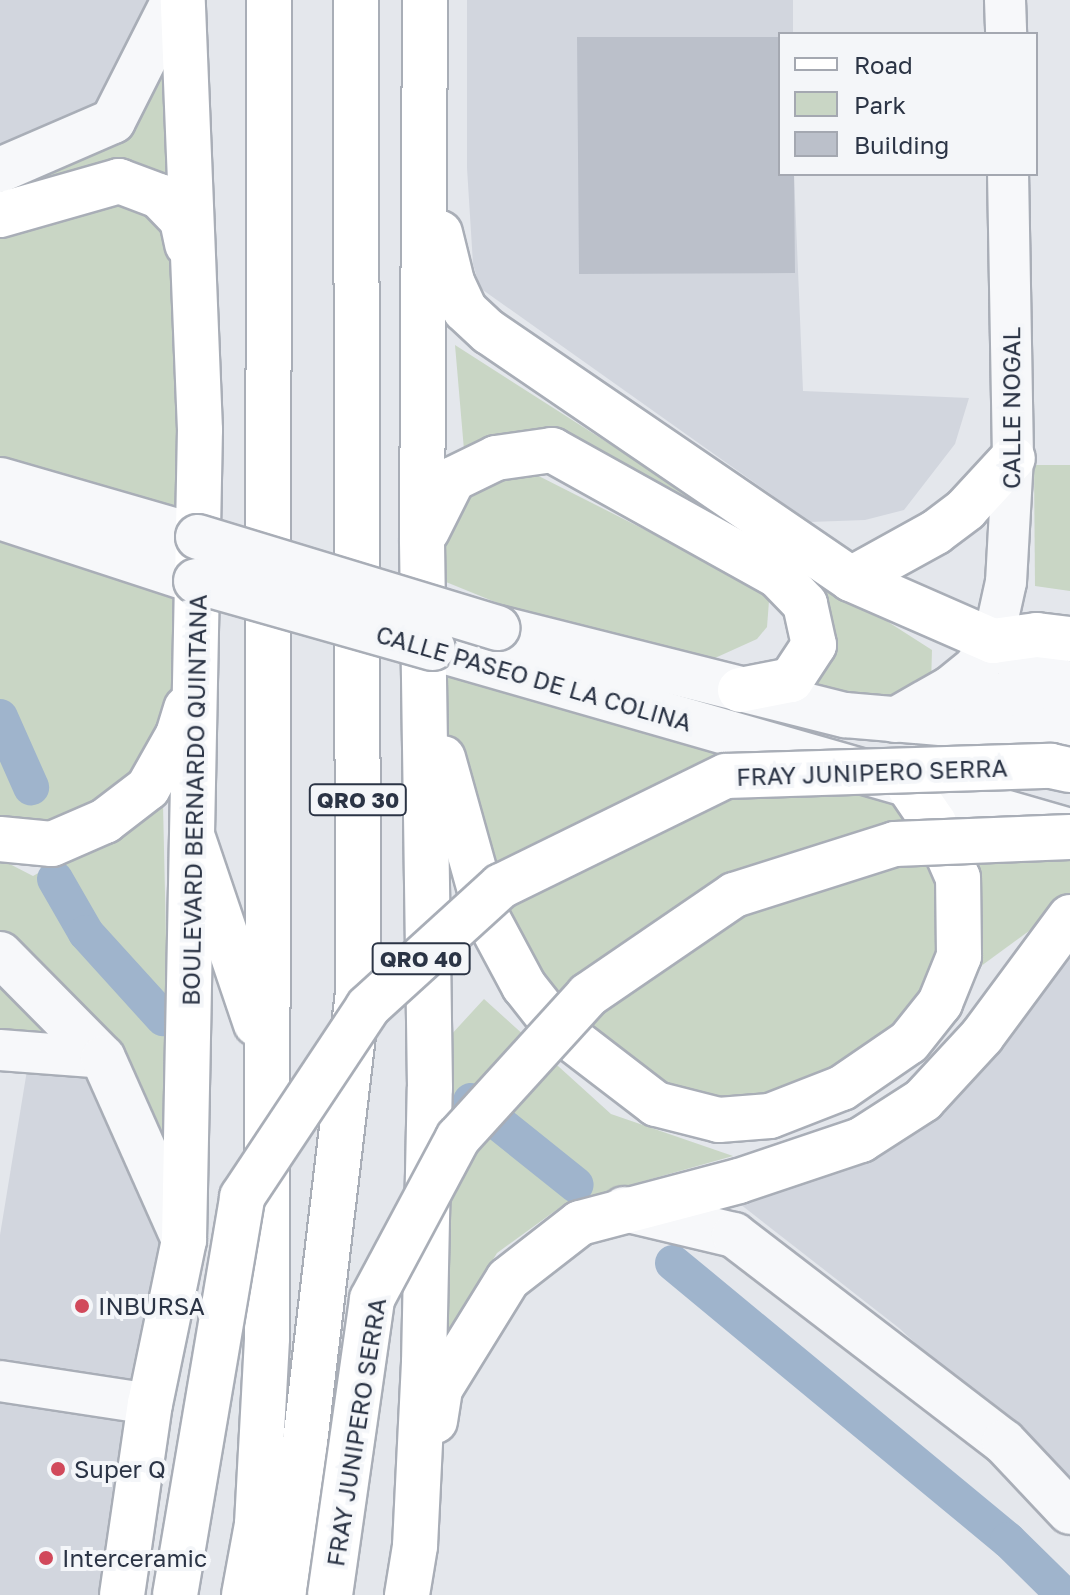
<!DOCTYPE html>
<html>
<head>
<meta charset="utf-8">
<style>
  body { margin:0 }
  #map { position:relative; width:1070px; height:1595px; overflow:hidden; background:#e4e7ec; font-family:"Golos Text",sans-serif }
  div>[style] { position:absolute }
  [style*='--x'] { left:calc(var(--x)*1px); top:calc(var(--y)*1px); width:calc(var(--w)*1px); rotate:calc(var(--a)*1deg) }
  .built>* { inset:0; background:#d2d6de }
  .green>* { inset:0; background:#c9d6c5 }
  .canal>* { height:36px; margin:-18px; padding:0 18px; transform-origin:18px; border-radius:18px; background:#9fb4cc }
  .building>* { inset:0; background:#bbc0ca }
  .roads { filter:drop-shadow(2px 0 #a9aeb7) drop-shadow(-2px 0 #a9aeb7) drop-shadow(0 2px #a9aeb7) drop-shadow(0 -2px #a9aeb7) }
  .minor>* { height:40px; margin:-20px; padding:0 20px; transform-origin:20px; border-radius:20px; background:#f7f8fa }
  .tertiary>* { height:44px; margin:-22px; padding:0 22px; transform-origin:22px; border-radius:22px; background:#f7f8fa }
  .secondary>* { height:44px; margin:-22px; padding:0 22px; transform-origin:22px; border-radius:22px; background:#fff }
  .primary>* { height:44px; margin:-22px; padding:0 22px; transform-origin:22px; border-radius:22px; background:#fff }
  .bridges { filter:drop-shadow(2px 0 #a9aeb7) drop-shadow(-2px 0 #a9aeb7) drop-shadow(0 2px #a9aeb7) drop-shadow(0 -2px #a9aeb7) }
  .tertiary-bridge>* { height:44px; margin:-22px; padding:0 22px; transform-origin:22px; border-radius:22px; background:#f7f8fa }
  .trunk-bridge>* { height:44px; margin:-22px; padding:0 22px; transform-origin:22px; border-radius:22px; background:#fff }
  .dots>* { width:22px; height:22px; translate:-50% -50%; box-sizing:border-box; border:4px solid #f4f6f9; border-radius:50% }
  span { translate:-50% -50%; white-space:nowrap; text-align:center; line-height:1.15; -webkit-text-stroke:8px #f4f6f9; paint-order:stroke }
  .shield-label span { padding:2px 6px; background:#f4f6f9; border:2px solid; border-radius:6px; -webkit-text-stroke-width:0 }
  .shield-label { font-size:22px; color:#2b3445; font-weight:700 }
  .street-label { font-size:24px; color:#2b3445 }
  .poi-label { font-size:24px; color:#2b3445 }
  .left { translate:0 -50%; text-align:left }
  .legend { position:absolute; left:778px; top:32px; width:260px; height:144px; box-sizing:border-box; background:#f4f6f9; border:2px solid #a4a8b1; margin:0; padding:10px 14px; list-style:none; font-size:24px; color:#2b3445 }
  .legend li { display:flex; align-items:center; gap:16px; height:40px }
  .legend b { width:40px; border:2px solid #a4a8b1 }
</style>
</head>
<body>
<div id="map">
  <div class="built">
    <i style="clip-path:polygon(0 0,174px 0,113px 121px,0 170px)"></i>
    <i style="clip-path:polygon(467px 0,793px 0,793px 34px,780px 34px,780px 174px,794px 174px,803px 391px,969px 398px,955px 444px,904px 510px,865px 520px,810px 522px,480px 288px,473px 264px,467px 168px)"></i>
    <i style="clip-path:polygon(1070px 937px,1070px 1486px,899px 1328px,731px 1197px,872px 1156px)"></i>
    <i style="clip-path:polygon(30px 1052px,103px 1058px,184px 1240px,122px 1595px,0 1595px,0 1235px)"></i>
  </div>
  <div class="green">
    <i style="clip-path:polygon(174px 0,199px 536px,0 480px,0 170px,113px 121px)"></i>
    <i style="clip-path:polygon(455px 345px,932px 650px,931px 685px,888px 705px,802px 694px,814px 602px,564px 442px,464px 450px)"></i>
    <i style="clip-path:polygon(513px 463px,748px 582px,769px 601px,767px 627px,757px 639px,715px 658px,505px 606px,446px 582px,445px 546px,473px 491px)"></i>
    <i style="clip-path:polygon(1034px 465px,1070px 465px,1070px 591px,1035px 586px)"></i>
    <i style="clip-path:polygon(0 517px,181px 576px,197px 634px,148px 788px,0 839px)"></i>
    <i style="clip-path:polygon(433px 648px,910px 788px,959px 956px,909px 1042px,719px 1120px,557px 1028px,452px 792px)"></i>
    <i style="clip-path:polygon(163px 804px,171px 1161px,0 934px,0 859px,33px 876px)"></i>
    <i style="clip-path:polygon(938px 810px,1070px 852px,1070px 901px,977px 969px)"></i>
    <i style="clip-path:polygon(0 954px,103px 1058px,0 1050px)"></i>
    <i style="clip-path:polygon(484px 999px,611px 1114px,733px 1156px,566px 1203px,497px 1253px,447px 1336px,438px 1049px)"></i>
  </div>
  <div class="canal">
    <i style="--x:0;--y:717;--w:77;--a:66.1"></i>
    <i style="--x:55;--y:879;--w:62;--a:60.1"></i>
    <i style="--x:86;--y:933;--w:115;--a:47.8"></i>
    <i style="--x:471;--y:1101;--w:134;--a:38.7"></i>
    <i style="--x:673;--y:1263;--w:435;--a:39.6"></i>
    <i style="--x:1008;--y:1540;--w:78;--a:44.5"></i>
  </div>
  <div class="building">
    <i style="clip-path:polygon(577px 37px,780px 37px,780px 174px,794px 174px,795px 273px,579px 274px)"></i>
  </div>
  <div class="roads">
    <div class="minor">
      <i style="--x:1005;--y:0;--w:34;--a:88"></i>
      <i style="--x:993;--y:641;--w:60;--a:-77.6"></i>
      <i style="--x:1006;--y:582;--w:124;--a:-86.8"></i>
      <i style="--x:1013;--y:458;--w:284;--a:-91"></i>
      <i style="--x:0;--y:1050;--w:103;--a:4.4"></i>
      <i style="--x:0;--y:1381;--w:152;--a:8.7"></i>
    </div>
    <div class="tertiary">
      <i style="--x:0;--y:170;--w:123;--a:-23.4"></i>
      <i style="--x:113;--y:121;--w:136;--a:-63.2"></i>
      <i style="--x:0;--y:480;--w:206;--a:16.1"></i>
      <i style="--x:0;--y:517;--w:206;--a:18.1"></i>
      <i style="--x:498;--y:628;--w:358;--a:14.1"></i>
      <i style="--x:845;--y:715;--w:141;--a:4.9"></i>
      <i style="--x:985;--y:727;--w:85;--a:-1.3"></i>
      <i style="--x:433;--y:648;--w:663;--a:16.03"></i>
      <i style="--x:942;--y:709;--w:118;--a:-12.7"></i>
      <i style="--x:895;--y:720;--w:64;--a:-29.7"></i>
      <i style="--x:951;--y:688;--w:32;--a:-39"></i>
      <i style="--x:976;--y:668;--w:32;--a:-58"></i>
      <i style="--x:993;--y:641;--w:40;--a:39"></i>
      <i style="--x:1024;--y:666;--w:50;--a:22.4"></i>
      <i style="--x:0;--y:954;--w:146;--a:45.3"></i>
      <i style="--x:103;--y:1058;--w:199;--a:66"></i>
      <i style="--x:624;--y:1209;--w:113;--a:13.3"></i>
      <i style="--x:734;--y:1235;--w:340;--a:37.5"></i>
      <i style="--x:1004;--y:1442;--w:96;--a:46.7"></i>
    </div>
    <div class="secondary">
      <i style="--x:0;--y:215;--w:124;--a:-15.9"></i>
      <i style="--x:119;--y:181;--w:43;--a:20.6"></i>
      <i style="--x:159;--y:196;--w:33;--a:46"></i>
      <i style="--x:182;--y:220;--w:25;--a:78"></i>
      <i style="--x:440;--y:233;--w:50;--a:76.2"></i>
      <i style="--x:452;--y:282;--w:31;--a:65"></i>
      <i style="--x:465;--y:310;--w:33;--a:43"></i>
      <i style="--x:489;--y:332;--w:438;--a:34.3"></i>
      <i style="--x:851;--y:579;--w:155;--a:23.6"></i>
      <i style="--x:993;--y:641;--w:44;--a:-7.8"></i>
      <i style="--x:1037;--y:635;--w:33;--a:7"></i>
      <i style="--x:427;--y:531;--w:58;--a:-63.4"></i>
      <i style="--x:453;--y:479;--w:48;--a:-26"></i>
      <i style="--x:496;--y:458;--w:57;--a:-8.1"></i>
      <i style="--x:552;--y:450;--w:259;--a:29.1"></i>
      <i style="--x:778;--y:576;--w:39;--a:46"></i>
      <i style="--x:805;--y:604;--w:42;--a:77.6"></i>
      <i style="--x:814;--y:645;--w:42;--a:123.3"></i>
      <i style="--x:791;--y:680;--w:52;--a:168.9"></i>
      <i style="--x:851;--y:579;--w:97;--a:-28.9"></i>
      <i style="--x:936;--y:532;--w:38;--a:-37"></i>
      <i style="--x:966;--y:509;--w:69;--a:-47.3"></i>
      <i style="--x:443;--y:758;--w:167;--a:74.4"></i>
      <i style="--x:488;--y:919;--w:76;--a:61.8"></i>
      <i style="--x:524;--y:986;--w:53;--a:51.8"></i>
      <i style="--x:557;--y:1028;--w:125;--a:37.5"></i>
      <i style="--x:656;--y:1104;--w:65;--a:14.3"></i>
      <i style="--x:719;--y:1120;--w:51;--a:-4.5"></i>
      <i style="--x:770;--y:1116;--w:77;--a:-21.3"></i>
      <i style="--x:842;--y:1088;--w:81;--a:-34.5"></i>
      <i style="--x:909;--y:1042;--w:50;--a:-51.5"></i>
      <i style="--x:940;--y:1003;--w:51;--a:-68"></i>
      <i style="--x:959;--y:956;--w:78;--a:-90.7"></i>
      <i style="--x:958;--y:878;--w:60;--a:-113.6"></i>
      <i style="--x:934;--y:823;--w:42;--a:-124.4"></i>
      <i style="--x:0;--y:839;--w:52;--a:5.5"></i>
      <i style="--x:52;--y:844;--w:58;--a:-23.5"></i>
      <i style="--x:105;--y:821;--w:54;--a:-37.5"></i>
      <i style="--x:148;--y:788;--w:61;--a:-60.5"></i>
      <i style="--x:178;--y:735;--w:28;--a:-73"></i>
      <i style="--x:435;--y:1421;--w:32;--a:-81"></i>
      <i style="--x:440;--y:1389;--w:129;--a:-58.3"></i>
      <i style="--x:508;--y:1279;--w:91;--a:-37.9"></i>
      <i style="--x:580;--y:1223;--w:164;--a:-14.8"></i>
      <i style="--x:739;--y:1181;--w:129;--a:-18.6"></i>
      <i style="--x:861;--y:1140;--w:74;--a:-32.8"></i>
      <i style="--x:923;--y:1100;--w:87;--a:-47.3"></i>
      <i style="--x:982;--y:1036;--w:148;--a:-53.5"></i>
      <i style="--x:122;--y:1595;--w:193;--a:-81.7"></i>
      <i style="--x:150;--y:1404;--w:167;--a:-78.3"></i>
      <i style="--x:184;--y:1240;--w:810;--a:-88.87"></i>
      <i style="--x:200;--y:430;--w:430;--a:-92.3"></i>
      <i style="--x:407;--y:1595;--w:50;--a:-80.7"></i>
      <i style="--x:415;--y:1546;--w:183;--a:-87.2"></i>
      <i style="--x:424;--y:1363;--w:275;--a:-88.8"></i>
      <i style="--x:430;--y:1088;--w:548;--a:-90.84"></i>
      <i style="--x:422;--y:540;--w:540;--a:-89.68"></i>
    </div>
    <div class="primary">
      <i style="--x:194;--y:841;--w:193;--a:71.3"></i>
      <i style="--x:244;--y:1595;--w:72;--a:-79.6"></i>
      <i style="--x:257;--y:1524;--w:186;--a:-86.9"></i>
      <i style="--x:267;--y:1338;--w:1338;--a:-89.91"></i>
      <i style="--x:287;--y:1595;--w:607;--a:-83.28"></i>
      <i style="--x:358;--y:992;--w:992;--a:-90.12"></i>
    </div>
  </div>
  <div class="bridges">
    <div class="tertiary-bridge">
      <i style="--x:198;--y:537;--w:313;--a:16.9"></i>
      <i style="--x:196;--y:581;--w:246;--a:15.8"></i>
    </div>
    <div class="trunk-bridge">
      <i style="--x:175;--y:1595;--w:404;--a:-80.4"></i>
      <i style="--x:242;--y:1197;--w:228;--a:-56.4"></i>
      <i style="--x:368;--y:1007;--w:180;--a:-42.3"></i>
      <i style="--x:501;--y:886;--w:250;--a:-26.1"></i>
      <i style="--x:726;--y:776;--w:325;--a:-1.8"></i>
      <i style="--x:1051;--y:766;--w:19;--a:12"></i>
      <i style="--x:330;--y:1595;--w:299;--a:-81.9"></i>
      <i style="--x:372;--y:1299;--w:183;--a:-61.9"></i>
      <i style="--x:458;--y:1138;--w:193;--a:-47.7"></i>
      <i style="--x:588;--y:995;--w:177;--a:-34.4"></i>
      <i style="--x:734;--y:895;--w:169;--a:-17.6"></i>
      <i style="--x:895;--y:844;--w:175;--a:-2.3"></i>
    </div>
  </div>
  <div class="dots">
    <i style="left:82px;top:1306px;background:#d1495b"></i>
    <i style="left:58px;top:1469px;background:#d1495b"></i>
    <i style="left:46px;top:1558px;background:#d1495b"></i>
  </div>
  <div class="shield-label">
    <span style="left:358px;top:800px">QRO 30</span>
    <span style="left:421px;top:959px">QRO 40</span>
  </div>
  <div class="street-label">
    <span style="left:1011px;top:408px;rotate:-90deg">CALLE NOGAL</span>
    <span style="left:534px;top:678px;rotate:16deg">CALLE PASEO DE LA COLINA</span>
    <span style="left:872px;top:772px;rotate:-2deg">FRAY JUNIPERO SERRA</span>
    <span style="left:194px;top:800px;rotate:-89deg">BOULEVARD BERNARDO QUINTANA</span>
    <span style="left:356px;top:1432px;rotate:-81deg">FRAY JUNIPERO SERRA</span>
  </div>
  <div class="poi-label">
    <span class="left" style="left:98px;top:1306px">INBURSA</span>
    <span class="left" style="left:74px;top:1469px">Super Q</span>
    <span class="left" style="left:62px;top:1558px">Interceramic</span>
  </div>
  <ul class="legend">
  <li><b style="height:10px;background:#fff"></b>Road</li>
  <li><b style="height:22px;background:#c9d6c5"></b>Park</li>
  <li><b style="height:22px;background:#bbc0ca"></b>Building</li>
  </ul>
</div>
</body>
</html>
